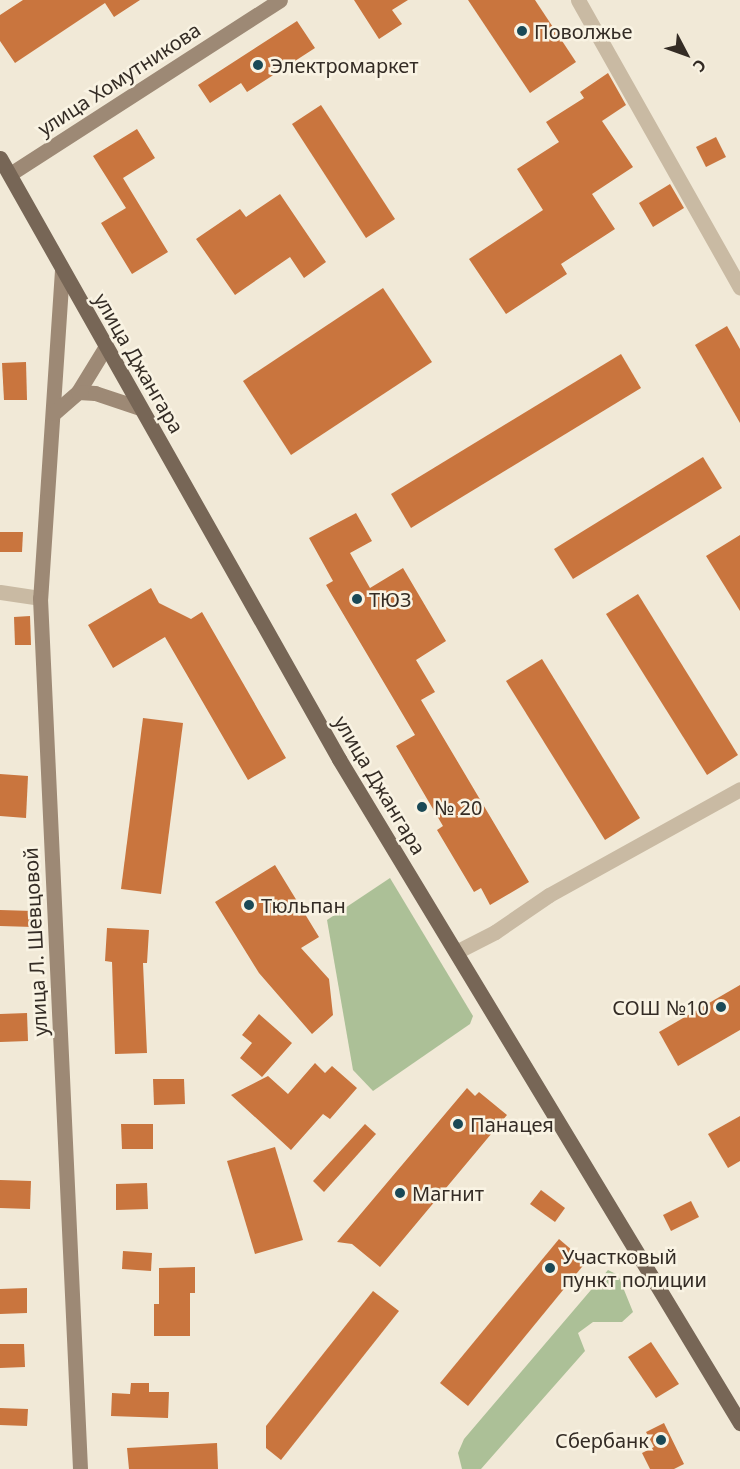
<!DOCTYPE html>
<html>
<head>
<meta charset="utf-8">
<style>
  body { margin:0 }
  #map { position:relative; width:740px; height:1469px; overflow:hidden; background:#f1e9d7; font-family:"Noto Sans",sans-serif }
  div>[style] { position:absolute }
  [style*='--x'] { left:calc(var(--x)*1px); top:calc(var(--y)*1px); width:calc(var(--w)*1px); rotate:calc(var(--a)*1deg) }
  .green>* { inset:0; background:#acc097 }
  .building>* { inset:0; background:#c9753e }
  .street>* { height:15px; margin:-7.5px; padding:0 7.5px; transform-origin:7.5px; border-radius:7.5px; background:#c9baa3 }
  .secondary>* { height:15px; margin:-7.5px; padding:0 7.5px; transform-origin:7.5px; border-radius:7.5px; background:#9d8975 }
  .primary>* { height:15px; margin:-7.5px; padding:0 7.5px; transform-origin:7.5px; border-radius:7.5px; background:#776656 }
  .dots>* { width:16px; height:16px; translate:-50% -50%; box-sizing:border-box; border:3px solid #f9f3e3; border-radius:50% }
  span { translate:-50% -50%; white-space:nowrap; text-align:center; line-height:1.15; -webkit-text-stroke:5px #f9f3e3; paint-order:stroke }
  .poi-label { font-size:20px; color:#342c25 }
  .left { translate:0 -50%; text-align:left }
  .right { translate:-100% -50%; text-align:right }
  .street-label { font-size:20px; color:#342c25 }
  .north { position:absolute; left:656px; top:24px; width:60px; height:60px; -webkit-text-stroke:4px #f9f3e3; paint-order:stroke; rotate:131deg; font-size:16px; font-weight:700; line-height:24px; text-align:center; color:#342c25 }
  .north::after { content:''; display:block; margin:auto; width:21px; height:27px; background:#342c25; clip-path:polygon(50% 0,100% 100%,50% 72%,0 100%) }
</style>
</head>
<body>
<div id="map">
  <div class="green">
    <i style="clip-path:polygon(390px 878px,473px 1016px,470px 1024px,373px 1091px,353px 1070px,327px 920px)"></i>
    <i style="clip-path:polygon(608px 1270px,618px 1275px,633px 1312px,622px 1322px,593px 1322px,578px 1333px,585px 1351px,481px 1469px,462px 1469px,458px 1453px,464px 1439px)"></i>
  </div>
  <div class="building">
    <i style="clip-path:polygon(23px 0,140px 0,114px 17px,105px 3px,15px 63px,0 41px,0 15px)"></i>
    <i style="clip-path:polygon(354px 0,408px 0,392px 10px,402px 24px,379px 39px)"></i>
    <i style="clip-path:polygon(468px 0,535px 0,576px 62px,530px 93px)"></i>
    <i style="clip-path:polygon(297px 21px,315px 48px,247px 92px,241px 83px,210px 103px,198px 85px)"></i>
    <i style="clip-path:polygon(608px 73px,626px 105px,602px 121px,633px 167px,592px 194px,615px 229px,561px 264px,567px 274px,506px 314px,469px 259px,543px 210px,517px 169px,559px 142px,546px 122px,584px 98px,580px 92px)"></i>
    <i style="clip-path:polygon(321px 105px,395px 219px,366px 238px,292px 124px)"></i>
    <i style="clip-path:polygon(137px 129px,155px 158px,123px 178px,168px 252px,132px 274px,101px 223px,126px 208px,93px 156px)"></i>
    <i style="clip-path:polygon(716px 137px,726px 157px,706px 167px,696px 147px)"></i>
    <i style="clip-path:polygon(670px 184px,684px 208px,653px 227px,639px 203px)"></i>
    <i style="clip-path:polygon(280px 194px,326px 262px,304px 278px,290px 257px,235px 295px,196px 239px,240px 209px,246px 217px)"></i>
    <i style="clip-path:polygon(383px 288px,432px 362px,291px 455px,243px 381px)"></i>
    <i style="clip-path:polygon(727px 326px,740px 349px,740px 423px,695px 345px)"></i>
    <i style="clip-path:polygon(621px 354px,641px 388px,411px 528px,391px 494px)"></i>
    <i style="clip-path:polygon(26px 362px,27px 400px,4px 400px,2px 363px)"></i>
    <i style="clip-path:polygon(703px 457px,722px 488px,573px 579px,554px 549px)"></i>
    <i style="clip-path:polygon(356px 513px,372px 541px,350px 553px,370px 588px,403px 568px,446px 641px,416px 660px,435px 692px,421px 700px,529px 882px,490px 905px,481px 888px,474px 892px,437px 830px,443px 826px,396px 746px,415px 735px,326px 585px,333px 581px,309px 538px)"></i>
    <i style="clip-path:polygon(0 532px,23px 532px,22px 552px,0 552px)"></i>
    <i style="clip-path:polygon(740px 535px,740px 611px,706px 556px)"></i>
    <i style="clip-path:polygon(151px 588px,159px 603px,191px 619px,202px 612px,286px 758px,248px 780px,165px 637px,113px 668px,88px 625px)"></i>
    <i style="clip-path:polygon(638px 594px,738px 755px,707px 775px,606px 614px)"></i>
    <i style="clip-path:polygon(30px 616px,31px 645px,15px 645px,14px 617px)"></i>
    <i style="clip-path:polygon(542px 659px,640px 818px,605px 840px,506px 681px)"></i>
    <i style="clip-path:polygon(143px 718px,183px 723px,161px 894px,121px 889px)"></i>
    <i style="clip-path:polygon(0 774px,28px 776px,26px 818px,0 816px)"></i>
    <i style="clip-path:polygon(275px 865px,319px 937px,301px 948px,329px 979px,333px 1015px,312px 1034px,259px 973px,215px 902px)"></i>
    <i style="clip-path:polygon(0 910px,33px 911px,33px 927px,0 926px)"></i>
    <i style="clip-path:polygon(107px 928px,149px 930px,147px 963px,143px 963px,147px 1053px,115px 1054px,112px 962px,105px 961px)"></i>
    <i style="clip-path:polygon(740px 985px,740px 1030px,678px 1066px,659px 1032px)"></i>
    <i style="clip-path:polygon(27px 1013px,28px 1041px,0 1042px,0 1014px)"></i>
    <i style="clip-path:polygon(259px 1014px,292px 1043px,262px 1077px,240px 1058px,252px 1043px,242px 1035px)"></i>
    <i style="clip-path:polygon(315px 1063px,325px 1073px,332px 1066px,357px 1088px,330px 1119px,323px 1114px,291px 1150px,231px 1095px,268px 1076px,288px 1094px)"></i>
    <i style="clip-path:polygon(153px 1079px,184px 1079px,185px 1104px,154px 1105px)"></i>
    <i style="clip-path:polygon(467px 1088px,475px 1096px,479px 1092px,507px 1115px,380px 1267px,352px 1244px,337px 1242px)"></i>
    <i style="clip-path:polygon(740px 1116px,740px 1161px,728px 1168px,708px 1134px)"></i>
    <i style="clip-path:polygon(121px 1124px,153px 1124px,153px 1149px,122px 1149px)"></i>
    <i style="clip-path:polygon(365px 1124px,376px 1134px,324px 1192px,313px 1181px)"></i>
    <i style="clip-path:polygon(275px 1147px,303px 1240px,255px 1254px,227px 1161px)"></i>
    <i style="clip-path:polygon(0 1180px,31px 1181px,30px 1209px,0 1208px)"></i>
    <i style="clip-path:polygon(147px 1183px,148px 1209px,116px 1210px,116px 1184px)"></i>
    <i style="clip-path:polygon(541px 1190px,565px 1208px,555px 1222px,530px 1204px)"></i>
    <i style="clip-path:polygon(691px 1201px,699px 1217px,671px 1231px,663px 1215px)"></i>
    <i style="clip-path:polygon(559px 1239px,586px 1262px,468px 1406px,440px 1383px)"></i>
    <i style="clip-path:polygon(123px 1251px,152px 1253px,151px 1271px,122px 1269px)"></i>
    <i style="clip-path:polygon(195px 1267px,195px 1293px,190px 1293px,190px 1336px,154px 1336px,154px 1304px,159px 1304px,159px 1268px)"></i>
    <i style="clip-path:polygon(27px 1288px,27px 1313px,0 1314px,0 1289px)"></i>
    <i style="clip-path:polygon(373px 1291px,399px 1311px,281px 1460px,266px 1448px,266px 1426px)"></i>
    <i style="clip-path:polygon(651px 1342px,679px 1384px,656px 1398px,628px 1357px)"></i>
    <i style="clip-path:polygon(0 1344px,24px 1344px,25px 1367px,0 1368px)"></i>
    <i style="clip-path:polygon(131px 1383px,149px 1383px,149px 1392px,169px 1392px,168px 1418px,111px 1416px,112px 1393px,130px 1394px)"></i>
    <i style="clip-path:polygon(0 1408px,28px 1409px,27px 1426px,0 1425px)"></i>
    <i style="clip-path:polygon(664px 1423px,684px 1464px,674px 1469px,650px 1469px,642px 1453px,654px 1447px,646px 1432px)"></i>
    <i style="clip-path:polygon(217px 1443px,218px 1469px,129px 1469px,127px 1448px)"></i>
  </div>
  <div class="street">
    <i style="--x:578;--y:0;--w:330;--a:60.6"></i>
    <i style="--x:0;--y:592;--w:40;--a:8.5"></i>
    <i style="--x:456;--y:952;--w:44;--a:-27.1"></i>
    <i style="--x:495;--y:932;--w:65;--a:-34.4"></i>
    <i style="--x:549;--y:895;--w:218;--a:-29"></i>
  </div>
  <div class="secondary">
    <i style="--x:10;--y:174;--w:321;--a:-32.8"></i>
    <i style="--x:62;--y:270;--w:329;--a:93.8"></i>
    <i style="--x:40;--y:598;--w:872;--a:87.37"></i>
    <i style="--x:78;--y:392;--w:52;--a:-58.5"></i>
    <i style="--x:54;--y:413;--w:32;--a:-41"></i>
    <i style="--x:78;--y:392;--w:17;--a:3"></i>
    <i style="--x:95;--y:393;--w:47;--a:18.4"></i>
  </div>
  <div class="primary">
    <i style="--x:0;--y:158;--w:690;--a:60.57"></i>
    <i style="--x:339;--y:759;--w:776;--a:58.87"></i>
  </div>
  <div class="dots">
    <i style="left:522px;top:31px;background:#1a4956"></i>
    <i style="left:258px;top:65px;background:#1a4956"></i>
    <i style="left:357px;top:599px;background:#1a4956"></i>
    <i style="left:422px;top:807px;background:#1a4956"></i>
    <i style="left:249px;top:905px;background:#1a4956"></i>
    <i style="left:721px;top:1007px;background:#1a4956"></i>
    <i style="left:458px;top:1124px;background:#1a4956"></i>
    <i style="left:400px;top:1193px;background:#1a4956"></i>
    <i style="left:550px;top:1268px;background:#1a4956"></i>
    <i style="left:661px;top:1440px;background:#1a4956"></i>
  </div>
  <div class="poi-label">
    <span class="left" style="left:534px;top:31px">Поволжье</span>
    <span class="left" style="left:270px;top:65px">Электромаркет</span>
    <span class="left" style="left:369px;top:599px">ТЮЗ</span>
    <span class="left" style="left:434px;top:807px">№ 20</span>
    <span class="left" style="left:261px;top:905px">Тюльпан</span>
    <span class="right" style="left:709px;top:1007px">СОШ №10</span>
    <span class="left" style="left:470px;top:1124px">Панацея</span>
    <span class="left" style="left:412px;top:1193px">Магнит</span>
    <span class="left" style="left:562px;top:1268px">Участковый<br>пункт полиции</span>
    <span class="right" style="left:649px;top:1440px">Сбербанк</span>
  </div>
  <div class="street-label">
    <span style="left:119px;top:79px;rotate:-33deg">улица Хомутникова</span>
    <span style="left:139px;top:363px;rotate:60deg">улица Джангара</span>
    <span style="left:380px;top:785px;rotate:59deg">улица Джангара</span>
    <span style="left:35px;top:942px;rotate:-93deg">улица Л. Шевцовой</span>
  </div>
  <div class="north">С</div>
</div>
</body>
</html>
